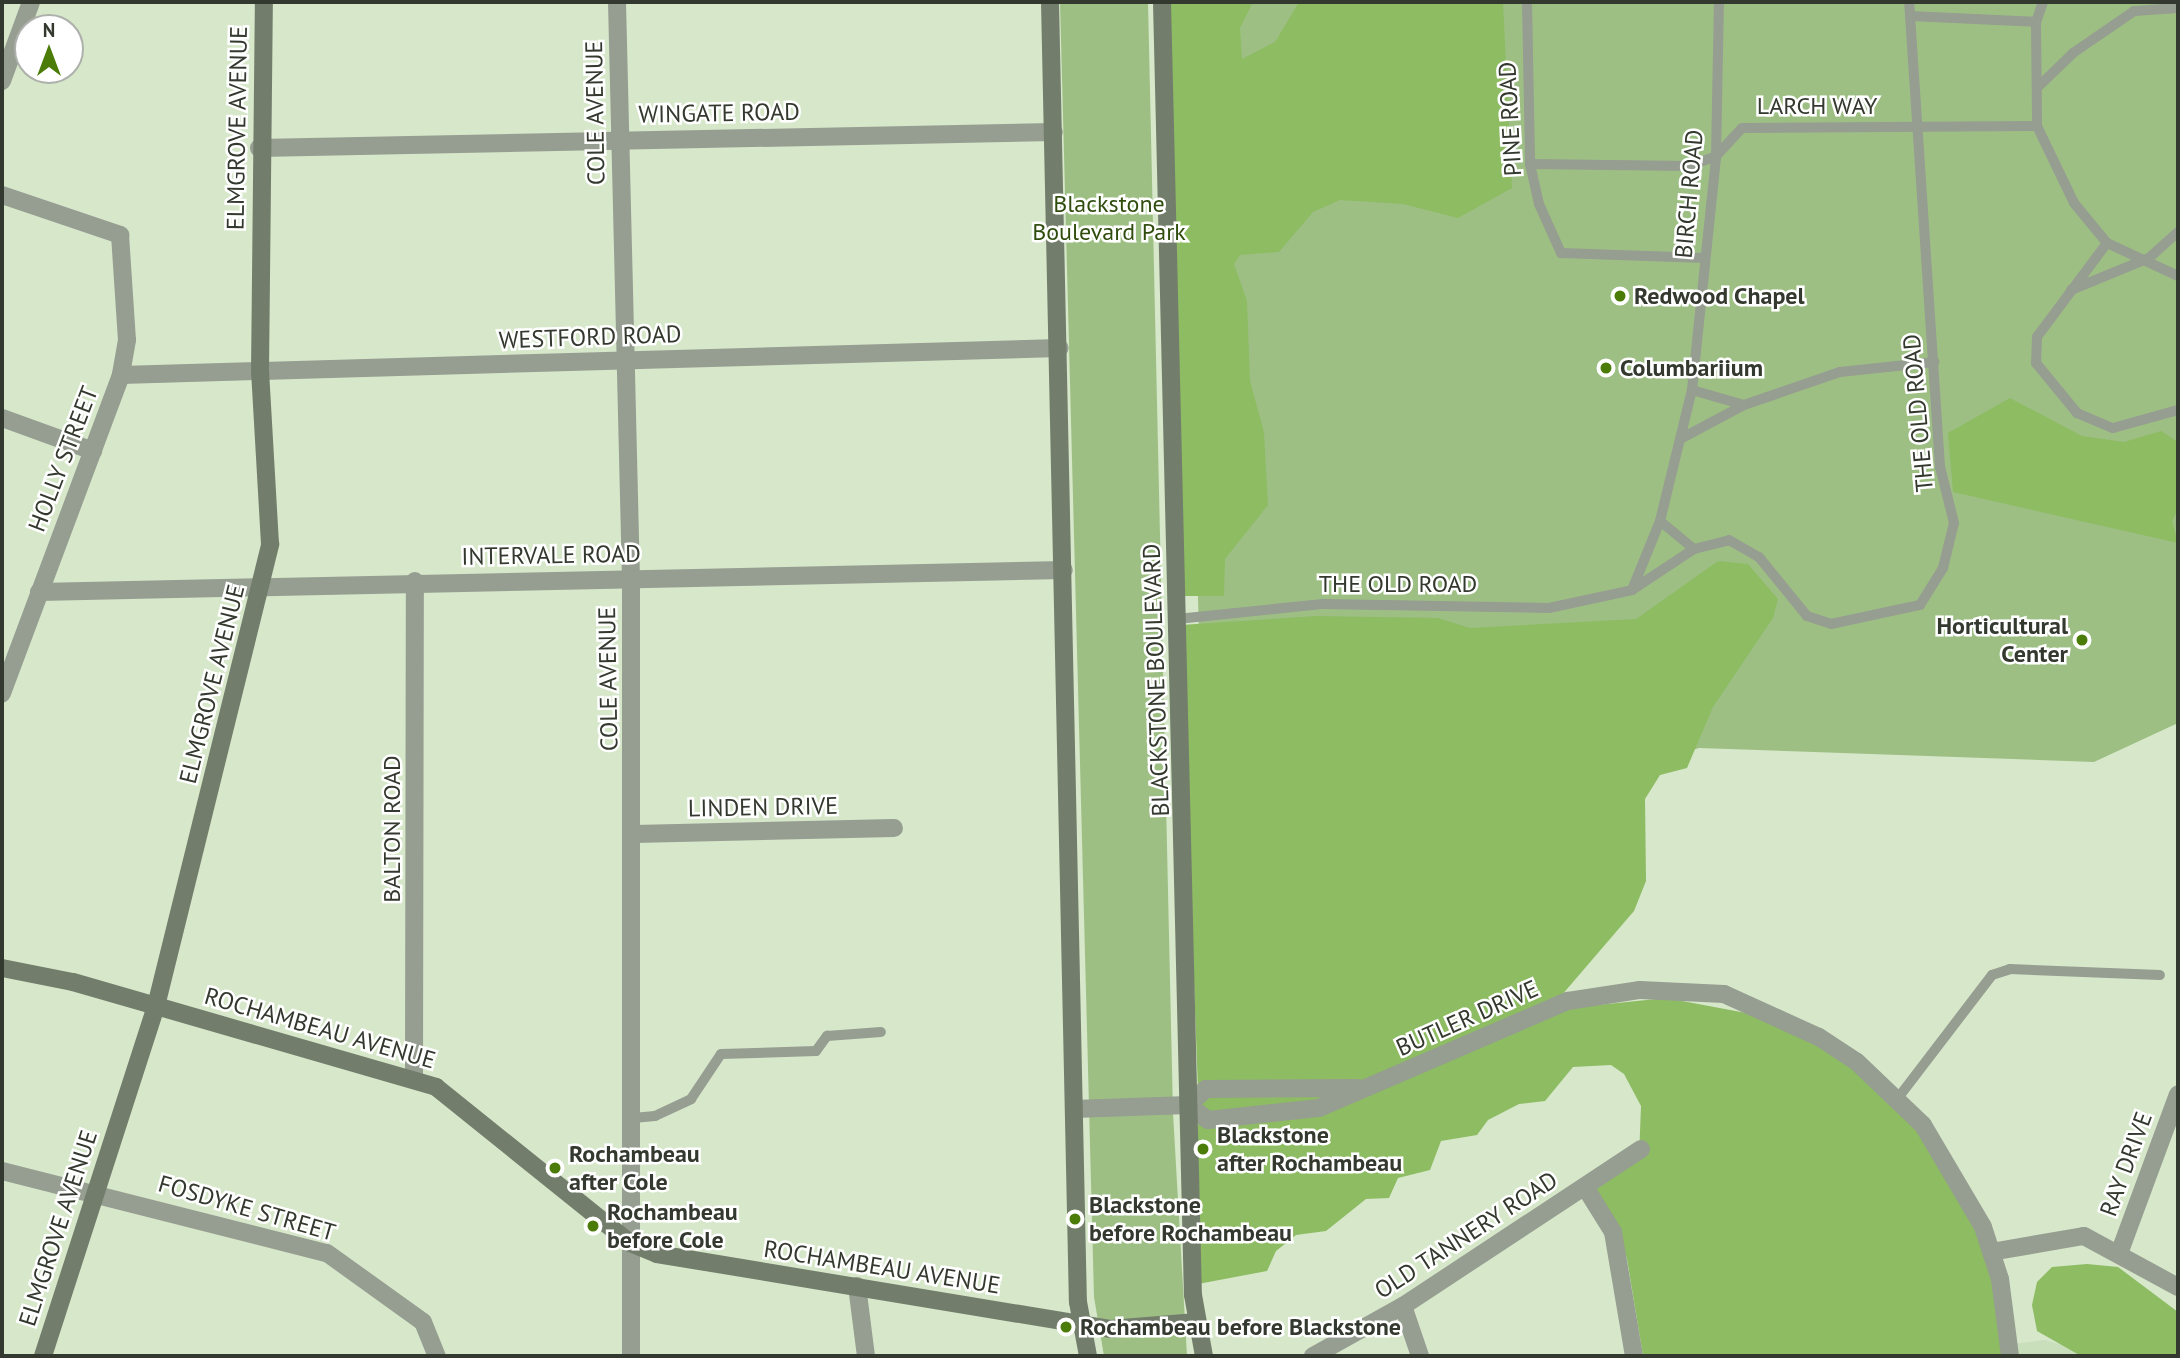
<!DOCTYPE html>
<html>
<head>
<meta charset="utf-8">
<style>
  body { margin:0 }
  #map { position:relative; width:2180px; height:1358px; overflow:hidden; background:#d6e7ca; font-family:"PT Sans",sans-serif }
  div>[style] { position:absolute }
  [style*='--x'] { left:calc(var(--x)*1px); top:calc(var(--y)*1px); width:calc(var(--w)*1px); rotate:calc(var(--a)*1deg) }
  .built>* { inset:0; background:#c9deba }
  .green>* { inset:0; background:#9ebf84 }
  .forest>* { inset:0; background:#8dbc63 }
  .lane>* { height:10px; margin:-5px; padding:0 5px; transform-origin:5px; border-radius:5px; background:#969d91 }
  .street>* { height:18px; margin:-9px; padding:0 9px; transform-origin:9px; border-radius:9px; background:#969d91 }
  .secondary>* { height:18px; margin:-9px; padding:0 9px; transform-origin:9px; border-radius:9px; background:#737d6b }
  .dots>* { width:19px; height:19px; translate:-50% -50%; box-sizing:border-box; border:4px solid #fff; border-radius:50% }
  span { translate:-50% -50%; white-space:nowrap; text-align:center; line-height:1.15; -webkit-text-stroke:5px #fff; paint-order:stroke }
  .street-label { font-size:24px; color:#33392e }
  .park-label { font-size:24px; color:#304d0e }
  .poi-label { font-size:24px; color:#33392e; font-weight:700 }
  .left { translate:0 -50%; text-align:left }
  .right { translate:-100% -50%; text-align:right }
  .frame { position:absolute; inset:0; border:4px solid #33392e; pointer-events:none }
  .north { position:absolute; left:14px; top:14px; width:70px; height:70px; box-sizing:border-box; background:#fff; border:2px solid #adb0ab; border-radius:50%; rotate:0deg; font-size:19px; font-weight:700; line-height:28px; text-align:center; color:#33392e }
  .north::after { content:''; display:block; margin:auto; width:24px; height:32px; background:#4c7c08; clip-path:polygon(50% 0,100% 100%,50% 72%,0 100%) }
</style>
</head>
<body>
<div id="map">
  <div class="built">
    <i style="clip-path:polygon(2045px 1340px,2100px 1356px,1919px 1356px)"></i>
  </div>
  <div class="green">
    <i style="clip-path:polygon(1060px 2px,1148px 2px,1173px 1113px,1187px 1356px,1104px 1356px,1094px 1297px)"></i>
    <i style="clip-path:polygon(1182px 2px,2178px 2px,2178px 723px,2094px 762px,1699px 748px,1206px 896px)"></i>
  </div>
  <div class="forest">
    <i style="clip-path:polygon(1170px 2px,1253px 2px,1240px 28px,1242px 59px,1275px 42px,1299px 2px,1503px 2px,1512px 188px,1458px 218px,1403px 204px,1340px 200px,1313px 212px,1279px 252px,1240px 255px,1234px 264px,1247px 301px,1250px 381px,1264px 432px,1268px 505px,1225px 559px,1224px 596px,1181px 596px)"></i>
    <i style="clip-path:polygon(2010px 398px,2082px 436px,2124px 442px,2161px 431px,2178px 442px,2178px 509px,2172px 521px,2178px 543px,1953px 492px,1948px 433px)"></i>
    <i style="clip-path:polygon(1718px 561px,1748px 564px,1778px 599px,1773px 618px,1713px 707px,1687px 768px,1660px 775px,1645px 799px,1646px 881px,1634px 911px,1549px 1010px,1666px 998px,1773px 1018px,1862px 1071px,1900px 1099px,1990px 1235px,2010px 1356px,1643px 1356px,1627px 1259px,1614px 1222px,1592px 1192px,1639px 1158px,1641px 1106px,1624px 1074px,1611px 1065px,1573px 1067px,1545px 1101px,1519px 1104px,1488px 1120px,1477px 1135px,1441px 1141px,1430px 1170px,1398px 1178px,1389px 1198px,1366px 1199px,1326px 1231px,1296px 1235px,1276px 1251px,1267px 1271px,1198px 1284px,1191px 1134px,1198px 1133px,1198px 1091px,1181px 625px,1316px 616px,1438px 618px,1470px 628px,1636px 619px)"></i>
    <i style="clip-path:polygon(2087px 1264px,2118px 1267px,2178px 1312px,2178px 1356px,2081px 1356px,2037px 1331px,2032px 1305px,2037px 1282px,2052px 1267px)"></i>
  </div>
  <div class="lane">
    <i style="--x:1527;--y:2;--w:162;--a:88.9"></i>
    <i style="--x:1530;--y:164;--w:41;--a:77.3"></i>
    <i style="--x:1539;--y:204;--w:54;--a:65.8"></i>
    <i style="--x:1561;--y:253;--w:143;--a:2"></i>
    <i style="--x:2043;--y:2;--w:21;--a:109"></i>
    <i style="--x:2036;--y:22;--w:104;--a:89.4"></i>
    <i style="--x:2037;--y:126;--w:85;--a:64.3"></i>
    <i style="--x:2074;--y:203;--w:52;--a:50.5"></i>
    <i style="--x:2107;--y:243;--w:78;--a:24.9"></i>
    <i style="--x:1910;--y:16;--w:126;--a:2.7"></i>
    <i style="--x:2039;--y:86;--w:47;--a:-44.1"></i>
    <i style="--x:2073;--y:53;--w:74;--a:-34.5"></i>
    <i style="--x:2134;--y:11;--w:44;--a:-3.9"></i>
    <i style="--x:1530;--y:164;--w:159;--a:0.7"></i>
    <i style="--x:1689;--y:166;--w:29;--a:-20"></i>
    <i style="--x:1716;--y:156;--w:38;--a:-47"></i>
    <i style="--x:1742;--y:128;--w:295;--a:-0.4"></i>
    <i style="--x:2107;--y:243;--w:117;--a:126.7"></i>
    <i style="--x:2037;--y:337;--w:26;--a:92"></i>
    <i style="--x:2036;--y:363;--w:65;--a:50.6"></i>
    <i style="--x:2077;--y:413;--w:39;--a:23"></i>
    <i style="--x:2113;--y:428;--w:67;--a:-15.5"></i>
    <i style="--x:2071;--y:290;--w:84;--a:-22.3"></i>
    <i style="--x:2149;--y:258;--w:39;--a:-42"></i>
    <i style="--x:1692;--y:390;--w:54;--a:16.1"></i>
    <i style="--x:1744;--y:405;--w:102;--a:-19"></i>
    <i style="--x:1840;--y:372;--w:95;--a:-6.1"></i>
    <i style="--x:1682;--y:438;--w:70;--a:-28"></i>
    <i style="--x:1660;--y:521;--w:44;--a:39.5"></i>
    <i style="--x:1632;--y:590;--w:74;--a:-67.9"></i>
    <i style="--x:1660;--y:521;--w:135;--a:-76.3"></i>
    <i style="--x:1692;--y:390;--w:235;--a:-84.1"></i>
    <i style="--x:1716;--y:156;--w:154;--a:-88.9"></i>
    <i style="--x:1177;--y:619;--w:147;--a:-5.9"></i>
    <i style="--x:1323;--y:604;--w:226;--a:1"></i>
    <i style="--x:1549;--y:608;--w:85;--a:-12.2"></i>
    <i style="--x:1632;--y:590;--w:74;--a:-33.5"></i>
    <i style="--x:1694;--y:549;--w:36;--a:-14"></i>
    <i style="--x:1729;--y:540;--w:34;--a:30"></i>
    <i style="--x:1759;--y:557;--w:76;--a:50.9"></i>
    <i style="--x:1807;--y:616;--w:25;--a:18"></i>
    <i style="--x:1831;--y:624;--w:91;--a:-12.1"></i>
    <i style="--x:1920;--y:605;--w:44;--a:-58.1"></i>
    <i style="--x:1943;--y:568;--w:46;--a:-76.3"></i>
    <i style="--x:1954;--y:523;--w:58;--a:-104"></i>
    <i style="--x:1940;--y:467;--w:466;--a:-93.8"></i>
    <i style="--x:1898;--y:1098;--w:155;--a:-52.6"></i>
    <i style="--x:1992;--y:975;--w:19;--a:-18"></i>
    <i style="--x:2010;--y:969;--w:150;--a:2.3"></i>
    <i style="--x:633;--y:1118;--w:22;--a:-5"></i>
    <i style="--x:655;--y:1116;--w:40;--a:-25"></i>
    <i style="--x:691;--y:1099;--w:54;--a:-56.3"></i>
    <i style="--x:721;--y:1054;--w:95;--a:-1.8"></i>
    <i style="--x:816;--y:1051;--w:19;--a:-54"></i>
    <i style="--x:827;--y:1036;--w:54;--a:-4.2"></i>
  </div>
  <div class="street">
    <i style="--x:617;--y:2;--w:577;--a:88.61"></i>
    <i style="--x:631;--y:579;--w:777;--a:90"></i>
    <i style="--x:2;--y:81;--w:84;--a:-69.8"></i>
    <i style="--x:259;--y:148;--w:795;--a:-1.15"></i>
    <i style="--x:2;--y:195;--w:125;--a:18.7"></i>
    <i style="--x:120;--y:235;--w:105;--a:86.2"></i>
    <i style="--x:127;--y:340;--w:36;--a:100"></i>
    <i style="--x:121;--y:375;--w:340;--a:110.5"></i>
    <i style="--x:121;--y:375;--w:939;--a:-1.65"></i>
    <i style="--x:2;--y:418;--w:97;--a:19.9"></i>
    <i style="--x:39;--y:592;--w:1025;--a:-1.23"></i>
    <i style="--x:634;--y:834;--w:260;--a:-1.3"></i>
    <i style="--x:414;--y:1077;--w:496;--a:-89.9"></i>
    <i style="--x:1188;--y:1105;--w:25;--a:37"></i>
    <i style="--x:1208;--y:1120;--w:112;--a:-6.2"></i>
    <i style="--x:1319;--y:1108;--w:271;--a:-23.3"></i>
    <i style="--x:1568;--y:1001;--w:73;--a:-8.7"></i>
    <i style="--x:1640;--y:990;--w:84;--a:2.7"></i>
    <i style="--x:1724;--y:994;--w:104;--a:24.4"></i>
    <i style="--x:1819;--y:1037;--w:45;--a:33.3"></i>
    <i style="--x:1857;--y:1062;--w:91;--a:43.7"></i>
    <i style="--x:1923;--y:1125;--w:118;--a:59.5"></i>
    <i style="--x:1983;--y:1227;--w:55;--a:71.9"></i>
    <i style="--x:2000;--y:1279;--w:78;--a:82.6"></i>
    <i style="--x:1074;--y:1109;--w:114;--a:-2"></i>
    <i style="--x:1188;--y:1105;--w:24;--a:-42"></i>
    <i style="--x:1206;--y:1089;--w:152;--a:-0.4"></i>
    <i style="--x:2;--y:1171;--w:335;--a:14.2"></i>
    <i style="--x:327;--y:1253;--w:118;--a:35.7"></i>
    <i style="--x:423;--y:1322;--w:37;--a:68"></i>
    <i style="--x:1585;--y:1187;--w:53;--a:58.1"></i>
    <i style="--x:1613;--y:1232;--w:126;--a:80.4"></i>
    <i style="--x:2120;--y:1251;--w:167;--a:-69.7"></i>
    <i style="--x:1991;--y:1252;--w:94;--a:-9.8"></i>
    <i style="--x:2084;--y:1236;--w:107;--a:28.5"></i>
    <i style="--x:857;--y:1286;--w:71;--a:82.7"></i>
    <i style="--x:1403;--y:1306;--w:53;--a:71.2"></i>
    <i style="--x:1313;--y:1356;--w:103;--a:-29.1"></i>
    <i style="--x:1403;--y:1306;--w:285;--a:-33.4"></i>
  </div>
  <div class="secondary">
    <i style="--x:1050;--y:2;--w:1300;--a:88.77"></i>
    <i style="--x:1078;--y:1302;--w:55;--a:79.5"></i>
    <i style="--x:1162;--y:2;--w:1293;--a:88.63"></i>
    <i style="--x:1193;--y:1295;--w:62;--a:79.8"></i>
    <i style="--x:2;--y:968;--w:72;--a:11.2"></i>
    <i style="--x:73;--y:982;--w:378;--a:16.1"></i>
    <i style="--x:436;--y:1087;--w:249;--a:38.8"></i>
    <i style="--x:630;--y:1243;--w:29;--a:22"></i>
    <i style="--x:657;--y:1254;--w:459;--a:9.4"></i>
    <i style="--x:1110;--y:1329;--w:87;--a:-4.6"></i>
    <i style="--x:43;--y:1356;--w:368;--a:-72.1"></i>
    <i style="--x:156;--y:1006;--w:476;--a:-76.1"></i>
    <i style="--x:270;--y:544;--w:172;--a:-93.3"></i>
    <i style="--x:260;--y:372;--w:370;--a:-89.4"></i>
  </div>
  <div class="dots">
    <i style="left:1620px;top:296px;background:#4c7c08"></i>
    <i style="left:1606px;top:368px;background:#4c7c08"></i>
    <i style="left:2082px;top:640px;background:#4c7c08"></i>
    <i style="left:1203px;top:1149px;background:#4c7c08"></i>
    <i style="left:555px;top:1168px;background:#4c7c08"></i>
    <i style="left:1075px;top:1219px;background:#4c7c08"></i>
    <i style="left:593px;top:1226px;background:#4c7c08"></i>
    <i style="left:1066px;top:1327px;background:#4c7c08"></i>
  </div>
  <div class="street-label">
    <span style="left:1817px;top:106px">LARCH WAY</span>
    <span style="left:595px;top:113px;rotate:-91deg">COLE AVENUE</span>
    <span style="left:719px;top:113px;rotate:-1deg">WINGATE ROAD</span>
    <span style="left:1510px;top:119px;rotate:-93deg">PINE ROAD</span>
    <span style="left:237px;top:128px;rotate:-89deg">ELMGROVE AVENUE</span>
    <span style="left:1689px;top:194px;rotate:-85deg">BIRCH ROAD</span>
    <span style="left:590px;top:337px;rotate:-2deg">WESTFORD ROAD</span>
    <span style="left:1918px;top:413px;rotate:-95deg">THE OLD ROAD</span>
    <span style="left:63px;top:459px;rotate:-69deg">HOLLY STREET</span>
    <span style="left:551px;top:555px;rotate:-1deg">INTERVALE ROAD</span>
    <span style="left:1398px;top:584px">THE OLD ROAD</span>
    <span style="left:608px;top:679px;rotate:-91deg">COLE AVENUE</span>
    <span style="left:1156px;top:680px;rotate:-92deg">BLACKSTONE BOULEVARD</span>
    <span style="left:212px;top:684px;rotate:-76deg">ELMGROVE AVENUE</span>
    <span style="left:763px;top:807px;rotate:-1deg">LINDEN DRIVE</span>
    <span style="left:392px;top:829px;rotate:-90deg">BALTON ROAD</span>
    <span style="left:1467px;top:1018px;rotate:-24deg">BUTLER DRIVE</span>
    <span style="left:320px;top:1028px;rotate:16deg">ROCHAMBEAU AVENUE</span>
    <span style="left:2126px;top:1164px;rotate:-70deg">RAY DRIVE</span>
    <span style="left:247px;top:1208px;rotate:16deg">FOSDYKE STREET</span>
    <span style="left:58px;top:1228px;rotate:-72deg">ELMGROVE AVENUE</span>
    <span style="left:1466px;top:1235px;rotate:-33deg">OLD TANNERY ROAD</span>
    <span style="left:882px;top:1267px;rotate:9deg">ROCHAMBEAU AVENUE</span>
  </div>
  <div class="park-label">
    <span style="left:1109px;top:218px">Blackstone<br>Boulevard Park</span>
  </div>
  <div class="poi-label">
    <span class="left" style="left:1634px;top:296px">Redwood Chapel</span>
    <span class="left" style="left:1620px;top:368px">Columbariium</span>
    <span class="right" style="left:2068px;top:640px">Horticultural<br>Center</span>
    <span class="left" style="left:1217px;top:1149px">Blackstone<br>after Rochambeau</span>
    <span class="left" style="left:569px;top:1168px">Rochambeau<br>after Cole</span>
    <span class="left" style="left:1089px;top:1219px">Blackstone<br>before Rochambeau</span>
    <span class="left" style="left:607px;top:1226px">Rochambeau<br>before Cole</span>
    <span class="left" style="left:1080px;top:1327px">Rochambeau before Blackstone</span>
  </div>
  <div class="frame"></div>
  <div class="north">N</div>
</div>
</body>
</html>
